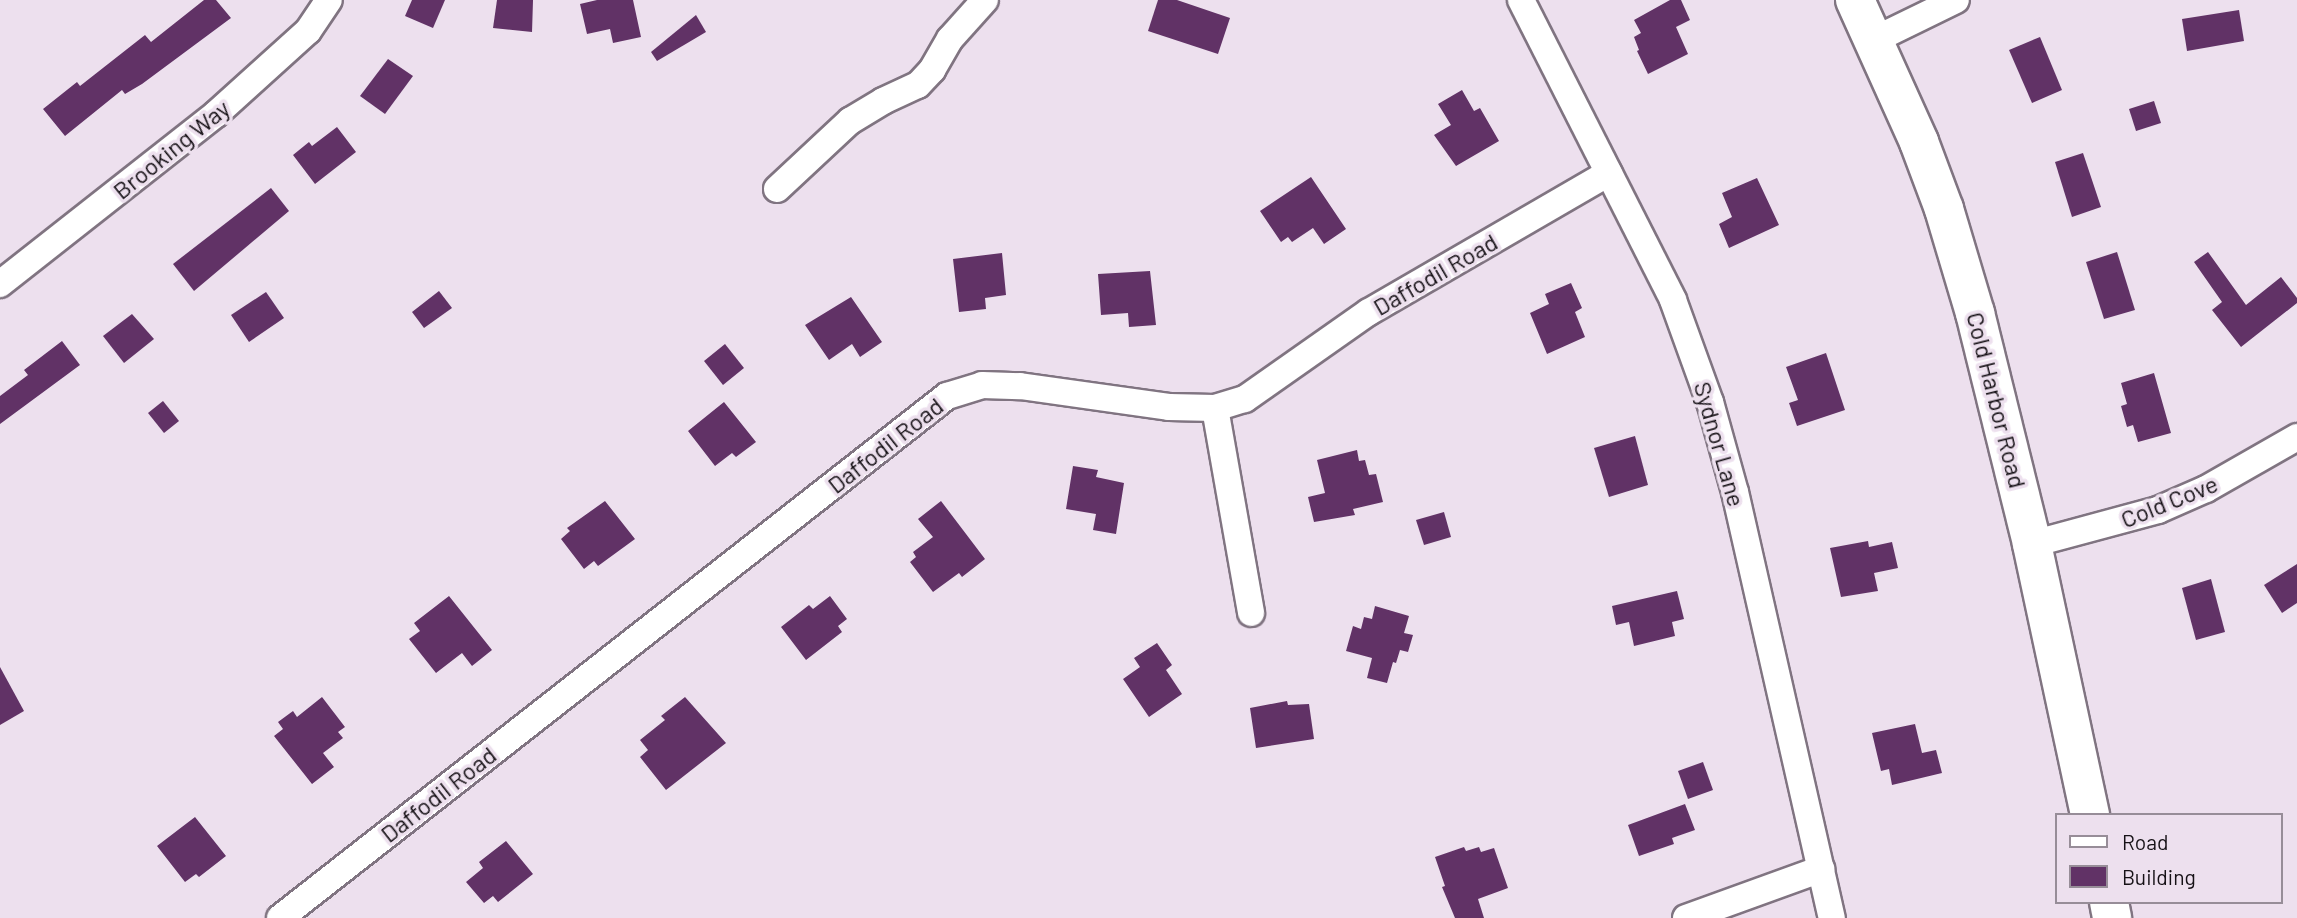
<!DOCTYPE html>
<html>
<head>
<meta charset="utf-8">
<style>
  body { margin:0 }
  #map { position:relative; width:2297px; height:918px; overflow:hidden; background:#ede0ee; font-family:Barlow,sans-serif }
  div>[style] { position:absolute }
  [style*='--x'] { left:calc(var(--x)*1px); top:calc(var(--y)*1px); width:calc(var(--w)*1px); rotate:calc(var(--a)*1deg) }
  .building>* { inset:0; background:#613266 }
  .roads { filter:drop-shadow(2px 0 #807481) drop-shadow(-2px 0 #807481) drop-shadow(0 2px #807481) drop-shadow(0 -2px #807481) }
  .street>* { height:26px; margin:-13px; padding:0 13px; transform-origin:13px; border-radius:13px; background:#fff }
  .secondary>* { height:38px; margin:-19px; padding:0 19px; transform-origin:19px; border-radius:19px; background:#fff }
  span { translate:-50% -50%; white-space:nowrap; text-align:center; line-height:1.15; -webkit-text-stroke:7px #ede0ee; paint-order:stroke }
  .street-label { font-size:24px; color:#161116 }
  .legend { position:absolute; left:2055px; top:813px; width:228px; height:91px; box-sizing:border-box; background:#ede0ee; border:2px solid #978d98; margin:0; padding:9px 12px; list-style:none; font-size:21px; color:#161116 }
  .legend li { display:flex; align-items:center; gap:14px; height:35px }
  .legend b { width:35px; border:2px solid #978d98 }
</style>
</head>
<body>
<div id="map">
  <div class="building">
    <i style="clip-path:polygon(204px 0,216px 0,231px 18px,142px 84px,125px 94px,122px 90px,65px 136px,43px 109px,77px 82px,80px 86px,145px 35px,151px 42px)"></i>
    <i style="clip-path:polygon(412px 0,445px 0,433px 28px,405px 16px)"></i>
    <i style="clip-path:polygon(497px 0,533px 0,532px 32px,493px 28px)"></i>
    <i style="clip-path:polygon(597px 0,633px 0,641px 37px,613px 43px,610px 29px,587px 34px,580px 4px)"></i>
    <i style="clip-path:polygon(1158px 0,1177px 0,1230px 18px,1218px 54px,1148px 31px)"></i>
    <i style="clip-path:polygon(1670px 0,1681px 0,1690px 20px,1676px 27px,1688px 54px,1648px 74px,1637px 51px,1639px 50px,1634px 37px,1641px 33px,1634px 20px)"></i>
    <i style="clip-path:polygon(2239px 10px,2244px 41px,2187px 51px,2182px 19px)"></i>
    <i style="clip-path:polygon(696px 15px,706px 32px,657px 61px,651px 52px)"></i>
    <i style="clip-path:polygon(2040px 37px,2062px 90px,2032px 103px,2009px 50px)"></i>
    <i style="clip-path:polygon(388px 59px,413px 76px,385px 114px,360px 96px)"></i>
    <i style="clip-path:polygon(1462px 90px,1474px 111px,1480px 108px,1499px 141px,1456px 166px,1434px 135px,1451px 125px,1438px 104px)"></i>
    <i style="clip-path:polygon(2154px 101px,2161px 123px,2136px 131px,2129px 109px)"></i>
    <i style="clip-path:polygon(337px 127px,356px 152px,315px 184px,293px 155px,309px 142px,312px 146px)"></i>
    <i style="clip-path:polygon(2083px 153px,2101px 207px,2072px 217px,2055px 162px)"></i>
    <i style="clip-path:polygon(1311px 177px,1346px 229px,1324px 244px,1313px 228px,1292px 242px,1288px 237px,1281px 242px,1260px 211px)"></i>
    <i style="clip-path:polygon(1757px 178px,1779px 225px,1729px 248px,1719px 224px,1732px 217px,1722px 193px)"></i>
    <i style="clip-path:polygon(271px 188px,289px 211px,194px 291px,173px 264px)"></i>
    <i style="clip-path:polygon(2117px 252px,2135px 310px,2104px 319px,2086px 262px)"></i>
    <i style="clip-path:polygon(2208px 252px,2246px 305px,2281px 277px,2297px 298px,2297px 303px,2241px 347px,2212px 310px,2222px 302px,2194px 262px)"></i>
    <i style="clip-path:polygon(1002px 253px,1006px 295px,985px 298px,986px 309px,959px 312px,953px 259px)"></i>
    <i style="clip-path:polygon(1150px 271px,1156px 325px,1129px 327px,1128px 313px,1101px 315px,1098px 274px)"></i>
    <i style="clip-path:polygon(1571px 283px,1582px 308px,1575px 312px,1585px 337px,1547px 354px,1530px 313px,1549px 304px,1545px 294px)"></i>
    <i style="clip-path:polygon(439px 291px,452px 308px,424px 328px,412px 312px)"></i>
    <i style="clip-path:polygon(266px 292px,284px 318px,249px 342px,231px 315px)"></i>
    <i style="clip-path:polygon(851px 297px,882px 342px,860px 357px,852px 344px,829px 360px,805px 325px)"></i>
    <i style="clip-path:polygon(132px 314px,154px 339px,124px 363px,103px 336px)"></i>
    <i style="clip-path:polygon(62px 341px,80px 365px,0 424px,0 396px,28px 375px,24px 370px)"></i>
    <i style="clip-path:polygon(725px 344px,744px 368px,723px 385px,704px 361px)"></i>
    <i style="clip-path:polygon(1826px 353px,1845px 410px,1797px 426px,1789px 403px,1798px 400px,1786px 367px)"></i>
    <i style="clip-path:polygon(2154px 373px,2171px 433px,2138px 442px,2133px 425px,2127px 427px,2121px 406px,2127px 404px,2121px 383px)"></i>
    <i style="clip-path:polygon(163px 401px,179px 421px,164px 433px,148px 413px)"></i>
    <i style="clip-path:polygon(724px 402px,756px 442px,736px 457px,732px 453px,715px 466px,688px 431px)"></i>
    <i style="clip-path:polygon(1635px 436px,1648px 485px,1609px 497px,1594px 448px)"></i>
    <i style="clip-path:polygon(1357px 450px,1359px 461px,1365px 460px,1369px 475px,1376px 474px,1383px 502px,1353px 509px,1355px 515px,1314px 522px,1308px 497px,1325px 493px,1317px 460px)"></i>
    <i style="clip-path:polygon(1073px 466px,1098px 470px,1096px 477px,1124px 483px,1116px 534px,1093px 530px,1096px 514px,1066px 509px)"></i>
    <i style="clip-path:polygon(605px 501px,635px 539px,598px 566px,594px 561px,584px 569px,561px 539px,570px 531px,567px 528px)"></i>
    <i style="clip-path:polygon(941px 501px,985px 559px,962px 577px,959px 573px,933px 592px,910px 562px,916px 557px,913px 552px,933px 537px,918px 519px)"></i>
    <i style="clip-path:polygon(1444px 512px,1451px 537px,1424px 545px,1416px 520px)"></i>
    <i style="clip-path:polygon(1868px 541px,1869px 547px,1892px 542px,1898px 568px,1874px 573px,1878px 591px,1841px 597px,1830px 548px)"></i>
    <i style="clip-path:polygon(2297px 564px,2297px 603px,2282px 613px,2264px 585px)"></i>
    <i style="clip-path:polygon(2211px 579px,2225px 632px,2196px 640px,2182px 588px)"></i>
    <i style="clip-path:polygon(1677px 591px,1684px 619px,1672px 622px,1675px 636px,1634px 646px,1629px 622px,1616px 625px,1612px 606px)"></i>
    <i style="clip-path:polygon(449px 596px,492px 650px,472px 666px,462px 653px,436px 673px,409px 639px,420px 631px,414px 623px)"></i>
    <i style="clip-path:polygon(830px 596px,847px 619px,838px 626px,842px 632px,806px 660px,781px 627px,809px 605px,813px 609px)"></i>
    <i style="clip-path:polygon(1375px 606px,1409px 616px,1404px 633px,1413px 635px,1408px 652px,1400px 650px,1396px 663px,1393px 662px,1387px 683px,1367px 678px,1372px 658px,1346px 651px,1353px 626px,1361px 629px,1364px 617px,1372px 619px)"></i>
    <i style="clip-path:polygon(1157px 643px,1172px 665px,1166px 670px,1182px 694px,1149px 717px,1123px 679px,1140px 667px,1134px 658px)"></i>
    <i style="clip-path:polygon(0 667px,24px 711px,0 725px)"></i>
    <i style="clip-path:polygon(322px 697px,345px 727px,338px 732px,343px 738px,323px 753px,334px 767px,312px 784px,274px 736px,283px 729px,278px 722px,293px 711px,297px 717px)"></i>
    <i style="clip-path:polygon(685px 697px,726px 743px,666px 790px,640px 757px,648px 750px,640px 740px,665px 720px,661px 716px)"></i>
    <i style="clip-path:polygon(1287px 701px,1288px 705px,1309px 704px,1314px 739px,1256px 748px,1250px 708px)"></i>
    <i style="clip-path:polygon(1915px 724px,1922px 753px,1936px 750px,1942px 773px,1892px 785px,1889px 769px,1881px 771px,1872px 733px)"></i>
    <i style="clip-path:polygon(1703px 762px,1713px 790px,1688px 799px,1678px 771px)"></i>
    <i style="clip-path:polygon(1685px 804px,1695px 830px,1672px 838px,1674px 844px,1639px 856px,1628px 825px)"></i>
    <i style="clip-path:polygon(195px 817px,226px 856px,199px 877px,196px 874px,185px 882px,157px 846px)"></i>
    <i style="clip-path:polygon(506px 841px,533px 874px,498px 902px,493px 896px,484px 903px,466px 882px,483px 868px,479px 862px)"></i>
    <i style="clip-path:polygon(1464px 847px,1466px 851px,1479px 847px,1481px 852px,1494px 848px,1508px 888px,1478px 899px,1484px 918px,1455px 918px,1442px 887px,1445px 886px,1435px 857px)"></i>
  </div>
  <div class="roads">
    <div class="street">
      <i style="--x:1521;--y:0;--w:336;--a:63.1"></i>
      <i style="--x:1673;--y:300;--w:109;--a:70.1"></i>
      <i style="--x:1710;--y:402;--w:93;--a:74.5"></i>
      <i style="--x:1735;--y:492;--w:437;--a:77.2"></i>
      <i style="--x:1874;--y:40;--w:91;--a:-26"></i>
      <i style="--x:777;--y:189;--w:100;--a:-43"></i>
      <i style="--x:850;--y:121;--w:39;--a:-31"></i>
      <i style="--x:883;--y:101;--w:38;--a:-25"></i>
      <i style="--x:918;--y:85;--w:21;--a:-47"></i>
      <i style="--x:932;--y:70;--w:36;--a:-60"></i>
      <i style="--x:950;--y:39;--w:52;--a:-48.1"></i>
      <i style="--x:0;--y:284;--w:275;--a:-38.2"></i>
      <i style="--x:216;--y:114;--w:124;--a:-42.1"></i>
      <i style="--x:308;--y:31;--w:37;--a:-56"></i>
      <i style="--x:1215;--y:408;--w:208;--a:80"></i>
      <i style="--x:2032;--y:544;--w:131;--a:-15.1"></i>
      <i style="--x:2158;--y:510;--w:52;--a:-23.6"></i>
      <i style="--x:2206;--y:489;--w:105;--a:-29.7"></i>
      <i style="--x:280;--y:918;--w:847;--a:-38.05"></i>
      <i style="--x:947;--y:396;--w:37;--a:-17"></i>
      <i style="--x:982;--y:385;--w:38;--a:2"></i>
      <i style="--x:1020;--y:386;--w:150;--a:8"></i>
      <i style="--x:1169;--y:407;--w:46;--a:1.2"></i>
      <i style="--x:1215;--y:408;--w:31;--a:-17"></i>
      <i style="--x:1245;--y:399;--w:151;--a:-35.1"></i>
      <i style="--x:1369;--y:312;--w:277;--a:-30.1"></i>
      <i style="--x:1686;--y:918;--w:144;--a:-19.9"></i>
    </div>
    <div class="secondary">
      <i style="--x:1855;--y:0;--w:156;--a:65.7"></i>
      <i style="--x:1919;--y:142;--w:72;--a:69.5"></i>
      <i style="--x:1944;--y:209;--w:109;--a:73.4"></i>
      <i style="--x:1975;--y:313;--w:238;--a:76.1"></i>
      <i style="--x:2032;--y:544;--w:277;--a:77.9"></i>
      <i style="--x:2109;--y:902;--w:16;--a:79"></i>
    </div>
  </div>
  <div class="street-label">
    <span style="left:171px;top:149px;rotate:-39deg">Brooking Way</span>
    <span style="left:1435px;top:274px;rotate:-30deg">Daffodil Road</span>
    <span style="left:1997px;top:400px;rotate:76deg">Cold Harbor Road</span>
    <span style="left:1720px;top:444px;rotate:74deg">Sydnor Lane</span>
    <span style="left:885px;top:445px;rotate:-38deg">Daffodil Road</span>
    <span style="left:2169px;top:501px;rotate:-22deg">Cold Cove</span>
    <span style="left:438px;top:794px;rotate:-38deg">Daffodil Road</span>
  </div>
  <ul class="legend">
  <li><b style="height:9px;background:#fff"></b>Road</li>
  <li><b style="height:19px;background:#613266"></b>Building</li>
  </ul>
</div>
</body>
</html>
